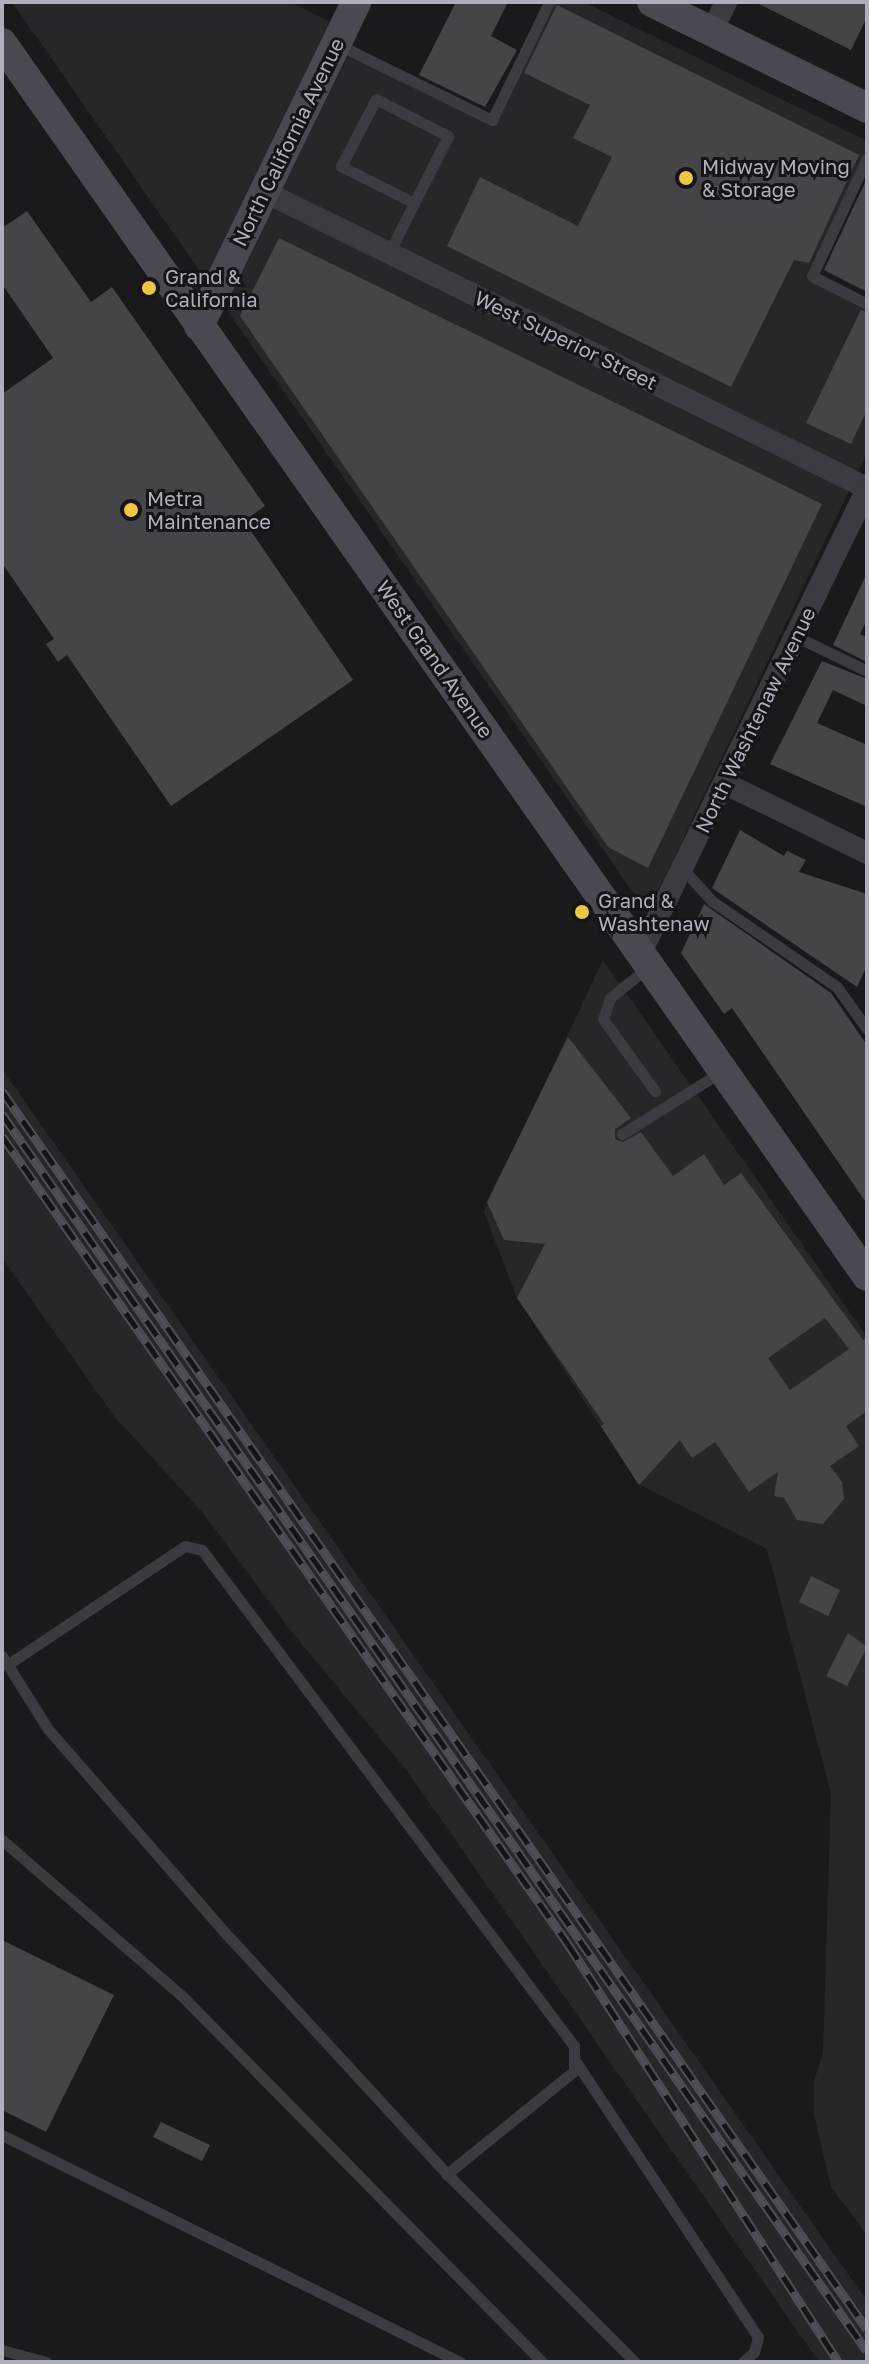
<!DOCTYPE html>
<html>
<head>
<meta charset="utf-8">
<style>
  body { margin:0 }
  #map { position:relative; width:869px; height:2364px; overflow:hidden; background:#1a1a1c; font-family:"Golos Text",sans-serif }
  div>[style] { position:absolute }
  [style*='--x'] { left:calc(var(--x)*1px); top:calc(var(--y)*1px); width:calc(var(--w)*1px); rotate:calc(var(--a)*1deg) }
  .built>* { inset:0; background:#272629 }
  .building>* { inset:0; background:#454549 }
  .lane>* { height:11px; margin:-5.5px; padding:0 5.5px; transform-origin:5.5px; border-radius:5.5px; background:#3b3c41 }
  .street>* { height:22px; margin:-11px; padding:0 11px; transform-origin:11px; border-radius:11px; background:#3b3c41 }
  .secondary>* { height:30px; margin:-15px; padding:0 15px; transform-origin:15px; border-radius:15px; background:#494a51 }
  .rail>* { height:9px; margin-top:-4.5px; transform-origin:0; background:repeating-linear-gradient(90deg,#151518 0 18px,#4e4f56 0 36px); box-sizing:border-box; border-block:2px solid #4e4f56 }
  .dots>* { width:22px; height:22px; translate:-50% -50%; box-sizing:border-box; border:4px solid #151518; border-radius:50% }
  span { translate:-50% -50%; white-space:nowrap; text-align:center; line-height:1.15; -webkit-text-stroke:6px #151518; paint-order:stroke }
  .street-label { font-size:20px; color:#adb0bb }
  .poi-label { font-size:20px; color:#adb0bb }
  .left { translate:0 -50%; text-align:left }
  .frame { position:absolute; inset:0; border:4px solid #adb0bb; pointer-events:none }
</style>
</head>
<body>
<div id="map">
  <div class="built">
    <i style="clip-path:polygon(12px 2px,290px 2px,358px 36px,350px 50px,492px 120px,549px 2px,584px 2px,867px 141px,867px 158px,812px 276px,867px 304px,867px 453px,654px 900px,641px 904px)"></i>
    <i style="clip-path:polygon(603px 960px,867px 1337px,867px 2235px,831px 2187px,814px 2114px,814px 2081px,823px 2053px,831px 1794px,767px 1549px,638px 1484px,517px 1298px,484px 1212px)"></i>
    <i style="clip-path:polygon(2px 1069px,867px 2301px,867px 2362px,819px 2362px,408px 1772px,291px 1631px,203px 1513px,114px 1416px,2px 1258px)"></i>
  </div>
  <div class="building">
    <i style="clip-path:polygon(456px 2px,508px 2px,491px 36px,517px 50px,485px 107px,419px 75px)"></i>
    <i style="clip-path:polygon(755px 2px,867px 2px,867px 17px,851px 50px)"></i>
    <i style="clip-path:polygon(557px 5px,859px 155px,809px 263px,794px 260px,731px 387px,447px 246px,480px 177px,578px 226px,612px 157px,573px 138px,590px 105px,524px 73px)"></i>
    <i style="clip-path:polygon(867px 178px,867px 292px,824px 270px)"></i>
    <i style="clip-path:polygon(27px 211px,91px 302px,112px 287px,265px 506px,244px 521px,353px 680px,171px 806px,67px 655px,58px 662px,46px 644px,54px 639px,2px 563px,2px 394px,53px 358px,2px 284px,2px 228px)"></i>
    <i style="clip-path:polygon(279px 238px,822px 504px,648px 868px,608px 847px,240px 316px)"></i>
    <i style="clip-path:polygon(861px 310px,867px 312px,867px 410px,851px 444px,806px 423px)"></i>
    <i style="clip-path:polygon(867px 573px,867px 620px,860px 634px,867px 637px,867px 662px,833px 645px)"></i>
    <i style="clip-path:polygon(822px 661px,867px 679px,867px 706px,833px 690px,817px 723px,867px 745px,867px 807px,770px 764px)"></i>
    <i style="clip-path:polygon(740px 830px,784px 856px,787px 851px,806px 860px,799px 872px,867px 894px,867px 966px,857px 987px,712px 888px)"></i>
    <i style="clip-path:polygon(704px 904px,831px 993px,867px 1045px,867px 1204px,732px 1008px,724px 1014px,681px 953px)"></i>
    <i style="clip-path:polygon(evenodd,568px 1037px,631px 1118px,615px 1129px,615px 1139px,623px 1142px,641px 1132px,673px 1176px,704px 1154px,724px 1185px,741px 1173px,863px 1340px,867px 1337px,867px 1411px,846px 1426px,859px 1446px,830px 1466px,842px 1482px,844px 1499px,823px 1524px,797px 1520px,784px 1498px,774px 1496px,778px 1472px,749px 1492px,715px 1442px,692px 1458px,680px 1440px,639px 1485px,601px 1426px,604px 1424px,517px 1298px,545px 1244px,504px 1240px,487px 1202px,568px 1037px,825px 1318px,849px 1349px,790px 1390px,768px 1358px,825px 1318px)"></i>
    <i style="clip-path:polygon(811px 1576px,840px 1590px,828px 1616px,799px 1602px)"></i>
    <i style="clip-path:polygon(848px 1633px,867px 1647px,847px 1686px,826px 1676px)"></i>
    <i style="clip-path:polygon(2px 1940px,114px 1995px,46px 2132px,2px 2110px)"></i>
    <i style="clip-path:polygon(161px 2122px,210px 2145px,202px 2161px,153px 2137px)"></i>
  </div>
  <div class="lane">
    <i style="--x:337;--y:44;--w:173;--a:26.1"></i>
    <i style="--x:492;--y:120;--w:131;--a:-64.2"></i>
    <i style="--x:867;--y:158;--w:130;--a:115"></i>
    <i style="--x:812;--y:276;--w:62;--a:27"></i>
    <i style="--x:389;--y:253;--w:131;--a:-63.2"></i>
    <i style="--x:448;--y:136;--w:81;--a:-152.8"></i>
    <i style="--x:376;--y:99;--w:76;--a:117.6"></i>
    <i style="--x:341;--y:166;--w:82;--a:26.9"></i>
    <i style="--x:795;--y:636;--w:80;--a:25.9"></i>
    <i style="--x:682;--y:868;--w:45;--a:47.7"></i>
    <i style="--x:712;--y:901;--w:152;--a:34.5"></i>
    <i style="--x:837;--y:987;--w:52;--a:54.5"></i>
    <i style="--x:648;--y:967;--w:49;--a:140.8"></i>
    <i style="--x:610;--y:998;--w:22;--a:108"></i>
    <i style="--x:603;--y:1019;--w:89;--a:54.2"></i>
    <i style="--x:622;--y:1134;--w:117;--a:-32.1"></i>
    <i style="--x:2;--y:1656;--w:86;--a:57.8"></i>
    <i style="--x:48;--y:1729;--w:277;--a:49"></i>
    <i style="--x:230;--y:1938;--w:321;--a:47.4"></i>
    <i style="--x:447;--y:2174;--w:266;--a:45"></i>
    <i style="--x:7;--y:1665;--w:214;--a:-33.8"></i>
    <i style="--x:185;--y:1546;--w:17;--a:13"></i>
    <i style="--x:202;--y:1550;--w:620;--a:53.13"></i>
    <i style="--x:574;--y:2046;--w:25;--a:90"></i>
    <i style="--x:574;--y:2071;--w:164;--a:141"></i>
    <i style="--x:2;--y:1840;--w:238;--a:40.9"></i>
    <i style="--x:182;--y:1996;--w:513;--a:45.47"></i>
    <i style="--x:574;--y:2059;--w:333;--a:56.5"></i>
    <i style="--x:758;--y:2337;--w:16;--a:105"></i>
    <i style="--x:754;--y:2352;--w:15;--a:138"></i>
    <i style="--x:2;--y:2135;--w:511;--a:26.36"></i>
    <i style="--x:2;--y:2350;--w:46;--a:15.3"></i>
  </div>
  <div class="street">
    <i style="--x:712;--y:31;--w:32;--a:-64"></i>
    <i style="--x:265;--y:192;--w:671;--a:26.18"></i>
    <i style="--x:724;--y:783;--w:159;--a:26.1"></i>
    <i style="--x:642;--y:950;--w:513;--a:-63.98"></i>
  </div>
  <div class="secondary">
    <i style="--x:652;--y:2;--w:240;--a:26.2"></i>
    <i style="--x:2;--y:43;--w:1506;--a:54.95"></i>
    <i style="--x:199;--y:326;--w:360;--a:-64.1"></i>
  </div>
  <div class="rail">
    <i style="--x:2;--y:1091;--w:1510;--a:55.06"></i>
    <i style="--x:2;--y:1114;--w:1509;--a:55.04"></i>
    <i style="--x:2;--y:1136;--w:987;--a:54.99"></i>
    <i style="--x:568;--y:1944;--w:498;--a:57.1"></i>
  </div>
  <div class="dots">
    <i style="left:686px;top:178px;background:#edc642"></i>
    <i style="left:149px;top:288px;background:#edc642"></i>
    <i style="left:131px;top:510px;background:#edc642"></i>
    <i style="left:582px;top:912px;background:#edc642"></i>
  </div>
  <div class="street-label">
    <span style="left:288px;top:142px;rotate:-64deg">North California Avenue</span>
    <span style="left:566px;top:340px;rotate:26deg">West Superior Street</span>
    <span style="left:435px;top:659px;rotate:55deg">West Grand Avenue</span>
    <span style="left:755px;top:720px;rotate:-64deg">North Washtenaw Avenue</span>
  </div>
  <div class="poi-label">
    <span class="left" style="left:702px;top:178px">Midway Moving<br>&amp; Storage</span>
    <span class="left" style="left:165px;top:288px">Grand &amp;<br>California</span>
    <span class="left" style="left:147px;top:510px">Metra<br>Maintenance</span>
    <span class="left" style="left:598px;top:912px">Grand &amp;<br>Washtenaw</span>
  </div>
  <div class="frame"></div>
</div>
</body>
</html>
